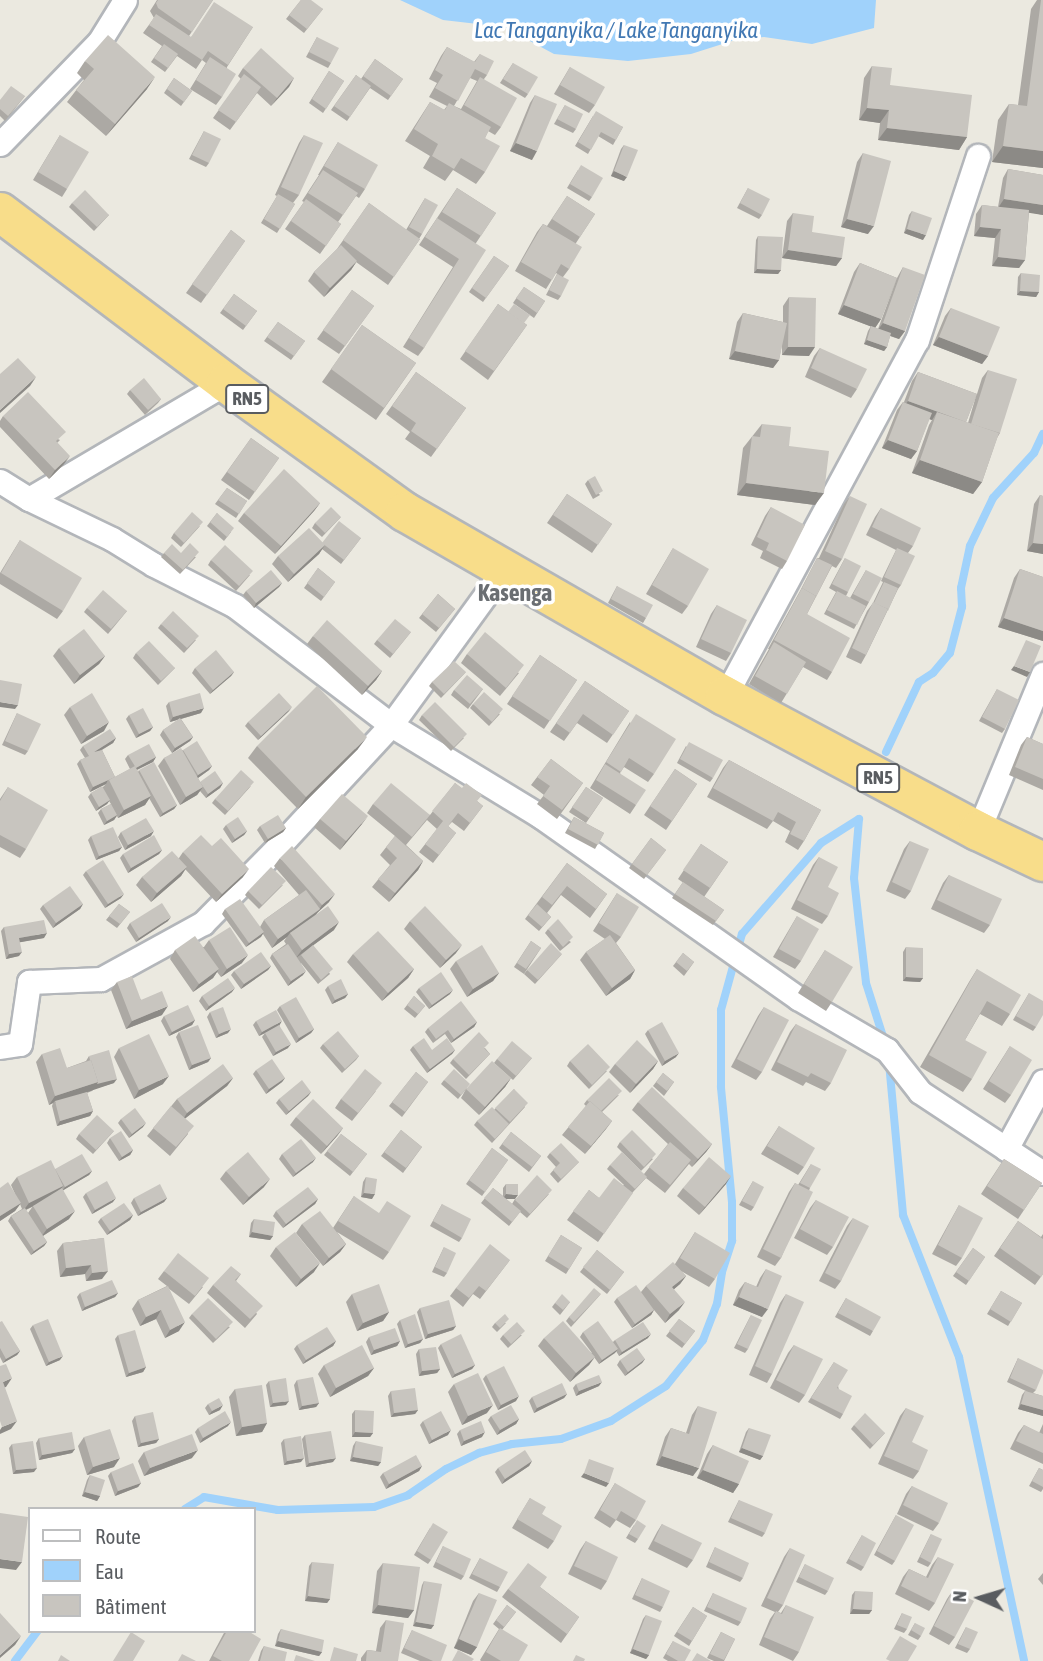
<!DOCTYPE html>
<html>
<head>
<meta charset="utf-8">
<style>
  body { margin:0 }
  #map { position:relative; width:1043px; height:1661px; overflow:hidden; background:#ebe9e0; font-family:"Asap Condensed",sans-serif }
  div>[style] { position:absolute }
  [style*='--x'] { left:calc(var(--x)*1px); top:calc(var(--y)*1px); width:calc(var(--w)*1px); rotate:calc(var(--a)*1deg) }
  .water>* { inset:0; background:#a0d2fb }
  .stream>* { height:8px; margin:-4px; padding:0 4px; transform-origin:4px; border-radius:4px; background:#a0d2fb }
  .roads { filter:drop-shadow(2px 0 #b3b6ba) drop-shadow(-2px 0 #b3b6ba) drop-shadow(0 2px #b3b6ba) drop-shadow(0 -2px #b3b6ba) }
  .street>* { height:23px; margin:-11.5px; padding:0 11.5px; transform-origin:11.5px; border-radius:11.5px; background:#fff }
  .highway>* { height:38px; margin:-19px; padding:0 19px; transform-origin:19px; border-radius:19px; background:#f8dd8a }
  .wall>* { inset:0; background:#aca9a4 }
  .shaded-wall>* { inset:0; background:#8c8a86 }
  .building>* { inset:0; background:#c8c5bf }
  span { translate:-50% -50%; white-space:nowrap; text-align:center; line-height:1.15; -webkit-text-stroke:7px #fff; paint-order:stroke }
  .shield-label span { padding:2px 5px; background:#fff; border:2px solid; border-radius:5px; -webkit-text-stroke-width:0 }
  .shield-label { font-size:19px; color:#595c60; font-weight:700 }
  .water-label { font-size:23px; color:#4178b3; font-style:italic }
  .quarter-label { font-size:24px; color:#6a6e72; font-weight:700 }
  .legend { position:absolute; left:28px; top:1507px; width:228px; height:126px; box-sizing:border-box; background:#fff; border:2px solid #bdbebf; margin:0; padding:9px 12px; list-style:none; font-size:21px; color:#595c60 }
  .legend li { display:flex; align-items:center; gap:14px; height:35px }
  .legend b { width:35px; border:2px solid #bdbebf }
  .north { position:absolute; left:945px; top:1563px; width:70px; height:70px; -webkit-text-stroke:5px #fff; paint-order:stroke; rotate:274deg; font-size:19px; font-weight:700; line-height:28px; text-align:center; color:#595c60 }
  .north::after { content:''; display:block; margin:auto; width:24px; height:32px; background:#595c60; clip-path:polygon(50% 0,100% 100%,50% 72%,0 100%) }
</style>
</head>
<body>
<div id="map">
  <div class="water">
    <i style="clip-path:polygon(400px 0,876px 0,874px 28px,812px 44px,764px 37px,735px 40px,691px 54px,628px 61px,554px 54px,504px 27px,443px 20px)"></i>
  </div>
  <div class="stream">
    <i style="--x:886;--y:752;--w:77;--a:-64.8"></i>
    <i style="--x:919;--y:682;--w:17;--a:-33"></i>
    <i style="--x:933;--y:673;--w:26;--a:-50"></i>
    <i style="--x:950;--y:653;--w:48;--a:-75.4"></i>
    <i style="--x:962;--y:607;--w:19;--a:-93"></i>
    <i style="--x:961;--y:588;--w:43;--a:-77.9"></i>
    <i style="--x:970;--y:546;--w:53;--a:-64.4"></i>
    <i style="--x:993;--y:498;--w:61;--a:-47.7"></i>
    <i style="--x:1034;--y:453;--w:21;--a:-65"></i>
    <i style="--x:859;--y:819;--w:59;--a:94.8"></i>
    <i style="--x:854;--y:878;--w:45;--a:83.7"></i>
    <i style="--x:859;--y:923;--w:60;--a:83.3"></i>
    <i style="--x:866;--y:983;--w:63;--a:72.4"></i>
    <i style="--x:889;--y:1063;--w:153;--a:84.7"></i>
    <i style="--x:903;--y:1215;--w:153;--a:68.5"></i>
    <i style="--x:959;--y:1357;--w:311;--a:77.9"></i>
    <i style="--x:185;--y:1509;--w:22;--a:-32"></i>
    <i style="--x:204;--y:1497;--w:75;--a:10"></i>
    <i style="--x:278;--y:1510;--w:96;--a:-1.8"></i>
    <i style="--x:374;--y:1507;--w:36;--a:-19"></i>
    <i style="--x:408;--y:1495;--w:46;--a:-34.4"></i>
    <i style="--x:446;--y:1469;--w:37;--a:-26"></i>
    <i style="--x:479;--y:1453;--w:34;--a:-15"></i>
    <i style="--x:512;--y:1444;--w:49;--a:-5.8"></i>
    <i style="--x:561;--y:1439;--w:53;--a:-19.8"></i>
    <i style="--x:611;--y:1421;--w:65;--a:-32.5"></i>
    <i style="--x:666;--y:1386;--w:59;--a:-51.2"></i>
    <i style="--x:703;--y:1340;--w:39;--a:-69"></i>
    <i style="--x:717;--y:1304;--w:32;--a:-81"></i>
    <i style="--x:722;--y:1272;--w:33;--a:-72"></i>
    <i style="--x:732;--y:1241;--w:39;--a:-90"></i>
    <i style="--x:732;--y:1202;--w:116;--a:-95.5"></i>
    <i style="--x:721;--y:1087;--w:77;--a:-90"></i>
    <i style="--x:721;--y:1010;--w:79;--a:-74.6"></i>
    <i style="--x:742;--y:934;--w:121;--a:-49"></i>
    <i style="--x:821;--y:843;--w:45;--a:-32.3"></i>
    <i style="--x:15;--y:1661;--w:38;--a:-53"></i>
  </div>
  <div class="roads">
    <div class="street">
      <i style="--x:0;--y:144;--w:142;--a:-45.9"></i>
      <i style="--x:99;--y:42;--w:49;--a:-58.2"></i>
      <i style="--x:0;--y:481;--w:34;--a:32"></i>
      <i style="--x:29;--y:499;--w:92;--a:25.7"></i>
      <i style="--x:112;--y:539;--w:49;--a:31.8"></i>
      <i style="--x:154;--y:565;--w:91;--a:26.8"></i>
      <i style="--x:235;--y:606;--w:196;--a:37.3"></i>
      <i style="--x:391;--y:725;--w:175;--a:31.4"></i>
      <i style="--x:540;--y:816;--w:316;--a:35.2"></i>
      <i style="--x:798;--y:998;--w:103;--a:30.3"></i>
      <i style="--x:887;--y:1050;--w:53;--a:51.8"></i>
      <i style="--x:920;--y:1092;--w:147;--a:33.4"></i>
      <i style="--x:29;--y:499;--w:229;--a:-30.5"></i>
      <i style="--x:725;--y:696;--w:404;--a:-61.7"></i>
      <i style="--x:917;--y:340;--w:194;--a:-71.7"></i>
      <i style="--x:978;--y:831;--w:170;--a:-67.5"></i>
      <i style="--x:0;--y:1047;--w:20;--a:-9"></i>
      <i style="--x:20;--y:1044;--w:63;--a:-81.7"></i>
      <i style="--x:29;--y:982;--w:72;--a:-2.4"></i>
      <i style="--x:101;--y:979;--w:116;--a:-28.8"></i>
      <i style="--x:203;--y:923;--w:107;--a:-45.4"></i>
      <i style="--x:278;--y:847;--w:166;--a:-47.2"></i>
      <i style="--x:391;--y:725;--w:190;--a:-54"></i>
      <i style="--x:1006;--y:1149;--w:77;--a:-61.4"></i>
    </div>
    <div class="highway">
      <i style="--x:0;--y:212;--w:283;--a:37.1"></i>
      <i style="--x:226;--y:383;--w:221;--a:35.8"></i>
      <i style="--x:405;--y:512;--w:369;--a:29.9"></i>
      <i style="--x:725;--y:696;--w:287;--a:28.1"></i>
      <i style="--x:978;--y:831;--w:72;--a:25.5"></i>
    </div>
  </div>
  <div class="wall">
    <i style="clip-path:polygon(157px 0,213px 0,189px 36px,190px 37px,253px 27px,227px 67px,222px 97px,216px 105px,190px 89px,206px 63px,202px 60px,196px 69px,177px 56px,165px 72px,151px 62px,162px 46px,143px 33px,154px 18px,150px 11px)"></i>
    <i style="clip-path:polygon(301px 0,323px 9px,304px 33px,286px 19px)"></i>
    <i style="clip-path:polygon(1037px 0,1043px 0,1043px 168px,992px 162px,998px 120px,1009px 104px,1018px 105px,1031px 9px)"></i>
    <i style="clip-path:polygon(317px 37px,331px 63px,328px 68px,306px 57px)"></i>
    <i style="clip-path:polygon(evenodd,447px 47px,474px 62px,480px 54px,487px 75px,484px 79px,501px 127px,495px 135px,488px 131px,485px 138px,485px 172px,476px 184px,453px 170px,445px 181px,423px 168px,430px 156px,405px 141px,430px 102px,444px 110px,447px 106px,429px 97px,437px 83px,429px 79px,441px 56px,447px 47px,470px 78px,477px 81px,461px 109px,454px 106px,470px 78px)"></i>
    <i style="clip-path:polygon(375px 59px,403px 79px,388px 100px,370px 88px,347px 121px,331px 110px,356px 75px,361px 79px)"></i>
    <i style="clip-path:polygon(85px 61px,147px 89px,106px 136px,67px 102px,84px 80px,77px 73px)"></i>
    <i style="clip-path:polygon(513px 63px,528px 94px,525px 98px,500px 83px)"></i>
    <i style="clip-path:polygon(872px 66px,890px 85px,967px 137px,959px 150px,878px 140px,880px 123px,859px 120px,864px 78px)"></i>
    <i style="clip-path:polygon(570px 67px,595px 105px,589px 113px,554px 94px)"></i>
    <i style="clip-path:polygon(243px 68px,294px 78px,271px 106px,257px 93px,230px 130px,213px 118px,241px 79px,238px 76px)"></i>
    <i style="clip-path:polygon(329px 71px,344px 81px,323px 113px,309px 103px)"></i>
    <i style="clip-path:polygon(174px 78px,192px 91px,181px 106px,164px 93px)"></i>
    <i style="clip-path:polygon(535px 95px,532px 160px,510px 151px,530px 103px)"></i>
    <i style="clip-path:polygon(25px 96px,5px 121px,0 116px,0 100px)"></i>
    <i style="clip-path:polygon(565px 105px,576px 129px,573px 133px,554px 124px)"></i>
    <i style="clip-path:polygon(593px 116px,623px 127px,613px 145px,598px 136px,588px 154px,575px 146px)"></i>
    <i style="clip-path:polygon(204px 131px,209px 163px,206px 167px,189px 159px)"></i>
    <i style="clip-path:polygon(60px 135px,67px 189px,62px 197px,33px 180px)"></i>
    <i style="clip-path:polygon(304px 135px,299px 195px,293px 203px,295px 204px,277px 233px,261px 223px,277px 196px,275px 195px,299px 143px)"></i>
    <i style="clip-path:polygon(338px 142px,365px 189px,359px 198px,356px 196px,338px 222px,341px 224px,320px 254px,285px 229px,304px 202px,302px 201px,319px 175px,318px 175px)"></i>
    <i style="clip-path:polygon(624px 145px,624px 181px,611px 176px,621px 149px)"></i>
    <i style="clip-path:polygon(863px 153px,868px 234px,841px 227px,857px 162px)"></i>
    <i style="clip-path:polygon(1008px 169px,1043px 175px,1043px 215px,1029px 212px,1025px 260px,1019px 268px,992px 266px,995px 238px,974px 236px,976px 214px,982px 205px,998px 207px,1003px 178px)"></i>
    <i style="clip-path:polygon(578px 170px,592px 197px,589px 201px,567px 188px)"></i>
    <i style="clip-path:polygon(457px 188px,496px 213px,476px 243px,424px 348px,418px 356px,403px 347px,453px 267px,419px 245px)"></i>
    <i style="clip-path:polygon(748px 188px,762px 215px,759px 219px,737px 208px)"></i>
    <i style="clip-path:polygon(567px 196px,595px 214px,576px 243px,569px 269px,563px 277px,561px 296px,558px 300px,546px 295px,557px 274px,562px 277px,556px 273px,546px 289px,515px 271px,537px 232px,543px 224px,547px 226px)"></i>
    <i style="clip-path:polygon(425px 198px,422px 234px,419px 239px,420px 239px,388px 285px,356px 262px,351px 270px,324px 297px,308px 281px,314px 272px,337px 249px,369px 203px,406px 230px)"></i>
    <i style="clip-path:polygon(72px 203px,109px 215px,94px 231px,69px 207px)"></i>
    <i style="clip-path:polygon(912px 211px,923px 240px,904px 233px,909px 215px)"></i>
    <i style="clip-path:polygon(793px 213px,812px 232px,842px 258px,836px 266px,782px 258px,787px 221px)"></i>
    <i style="clip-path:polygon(231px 230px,245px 241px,201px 303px,186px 293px)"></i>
    <i style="clip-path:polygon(758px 236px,781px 270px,778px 274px,754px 273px,756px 240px)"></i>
    <i style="clip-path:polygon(494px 256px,509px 266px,483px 302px,469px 292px)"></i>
    <i style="clip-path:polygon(860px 263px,897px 278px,903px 267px,905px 331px,899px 339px,890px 336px,887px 347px,884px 351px,864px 344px,868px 331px,871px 326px,878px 329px,897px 278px,881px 319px,875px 328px,838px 314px,854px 272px)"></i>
    <i style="clip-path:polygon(1021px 273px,1039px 292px,1036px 297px,1017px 295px,1018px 277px)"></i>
    <i style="clip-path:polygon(524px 287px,545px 301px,534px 318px,513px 303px)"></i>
    <i style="clip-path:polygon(352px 290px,374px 306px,339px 354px,317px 339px)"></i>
    <i style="clip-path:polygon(234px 294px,257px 311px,243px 330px,220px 313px)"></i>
    <i style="clip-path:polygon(789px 297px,809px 356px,782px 355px,782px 344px,779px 360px,773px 368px,729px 359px,737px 322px,743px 313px,783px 322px,783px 306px)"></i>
    <i style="clip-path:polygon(498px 304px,527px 325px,488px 380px,460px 359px)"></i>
    <i style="clip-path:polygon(951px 308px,988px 356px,982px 364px,933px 345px,945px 316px)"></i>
    <i style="clip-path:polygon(278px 322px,305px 341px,291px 360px,264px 341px)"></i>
    <i style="clip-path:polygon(362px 325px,416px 363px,376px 420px,322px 382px)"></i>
    <i style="clip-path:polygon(820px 348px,857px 389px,851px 398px,805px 377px,814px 356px)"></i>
    <i style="clip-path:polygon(evenodd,988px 370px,1000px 433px,997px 438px,982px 482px,973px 494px,912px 473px,929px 425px,932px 420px,929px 419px,917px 451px,911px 459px,882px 448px,897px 410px,903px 402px,904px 402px,912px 381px,918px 372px,977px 394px,982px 378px,988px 370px,976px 396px,968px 423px,966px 422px,976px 396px)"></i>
    <i style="clip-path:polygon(416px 372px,466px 408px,431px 457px,405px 439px,410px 432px,386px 414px)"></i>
    <i style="clip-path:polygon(130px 390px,161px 399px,158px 403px,145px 415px,127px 394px)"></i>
    <i style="clip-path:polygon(3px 416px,60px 440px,57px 443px,64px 464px,49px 479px,0 427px,0 421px)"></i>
    <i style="clip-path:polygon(762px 424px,789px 446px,815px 505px,737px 495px,743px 448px)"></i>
    <i style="clip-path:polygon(251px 438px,279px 458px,249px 500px,221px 480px)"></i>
    <i style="clip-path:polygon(588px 480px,600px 495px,593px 499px,585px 484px)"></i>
    <i style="clip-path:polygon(227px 488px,247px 501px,236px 518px,215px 504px)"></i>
    <i style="clip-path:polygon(567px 494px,612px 524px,592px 553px,547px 523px)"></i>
    <i style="clip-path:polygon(1040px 495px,1043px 496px,1043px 554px,1027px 551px,1034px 504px)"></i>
    <i style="clip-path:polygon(850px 496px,842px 559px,836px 568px,832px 566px,807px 614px,832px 672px,827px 680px,803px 667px,781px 703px,749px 684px,769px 649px,768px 649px,800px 591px,815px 562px,817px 558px,819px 558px,844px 504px)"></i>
    <i style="clip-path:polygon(320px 503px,314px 511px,275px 554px,238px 521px,244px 513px)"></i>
    <i style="clip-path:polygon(771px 507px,787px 561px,782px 569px,760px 558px,763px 551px,751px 545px,765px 516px)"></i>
    <i style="clip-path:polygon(881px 508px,913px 546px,908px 553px,901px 585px,898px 589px,866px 655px,861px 664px,846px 657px,867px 611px,873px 603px,883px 582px,881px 581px,896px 550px,866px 535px,875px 517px)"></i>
    <i style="clip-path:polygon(217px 513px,231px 532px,224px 541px,207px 526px)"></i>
    <i style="clip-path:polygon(341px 517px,322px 537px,312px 528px,315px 523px)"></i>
    <i style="clip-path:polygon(200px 526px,181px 547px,171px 538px,174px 533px)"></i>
    <i style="clip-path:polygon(361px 538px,341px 564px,322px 549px,319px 554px,288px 582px,272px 564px,278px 556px,322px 543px)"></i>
    <i style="clip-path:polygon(20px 540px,63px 611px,57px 619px,0 584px,0 573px)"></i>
    <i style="clip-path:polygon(673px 548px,688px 606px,682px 614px,646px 594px)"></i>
    <i style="clip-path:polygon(164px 553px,196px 557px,180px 574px,161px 557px)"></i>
    <i style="clip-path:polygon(845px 558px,848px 592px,846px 596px,850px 598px,866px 570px,869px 602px,854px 629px,824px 614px,836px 592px,829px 588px)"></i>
    <i style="clip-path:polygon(211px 560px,250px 575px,236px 591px,208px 565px)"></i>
    <i style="clip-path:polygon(318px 568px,335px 582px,321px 601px,304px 588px)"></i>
    <i style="clip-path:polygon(1020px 569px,1043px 577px,1043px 641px,998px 627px,1014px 578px)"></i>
    <i style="clip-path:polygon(282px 583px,279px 587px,254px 608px,243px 595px,246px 591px)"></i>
    <i style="clip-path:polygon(617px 586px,646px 618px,643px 623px,608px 603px)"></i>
    <i style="clip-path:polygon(438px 594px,455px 609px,436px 632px,419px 618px)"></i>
    <i style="clip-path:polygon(717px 605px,731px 653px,726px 661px,696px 647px,711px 614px)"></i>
    <i style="clip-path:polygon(87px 608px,127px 611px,108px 634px,84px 612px)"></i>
    <i style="clip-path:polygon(161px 624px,196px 640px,184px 653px,158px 628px)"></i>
    <i style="clip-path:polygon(411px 632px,390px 658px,374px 644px,377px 640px)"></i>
    <i style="clip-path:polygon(313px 636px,382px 671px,376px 680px,362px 695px,307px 644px)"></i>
    <i style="clip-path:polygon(59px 648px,105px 656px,99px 664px,74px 684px,53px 656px)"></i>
    <i style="clip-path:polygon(136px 653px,175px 668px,158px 685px,133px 658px)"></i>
    <i style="clip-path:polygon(467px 654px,519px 673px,500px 696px,461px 663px)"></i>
    <i style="clip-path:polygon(540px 655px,577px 680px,544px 729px,507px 704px)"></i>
    <i style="clip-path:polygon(195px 668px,234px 672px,231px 676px,210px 694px,192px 673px)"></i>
    <i style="clip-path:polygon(466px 672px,441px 698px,429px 686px,432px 682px)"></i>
    <i style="clip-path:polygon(585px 681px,629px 711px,607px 743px,577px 723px,564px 741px,550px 732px)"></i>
    <i style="clip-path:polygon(483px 689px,468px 709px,451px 695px,454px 690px)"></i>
    <i style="clip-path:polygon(997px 689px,1005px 729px,1002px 733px,979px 721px)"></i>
    <i style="clip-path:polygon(169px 702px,201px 713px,181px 719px,193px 737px,190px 741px,172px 753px,160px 735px,163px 730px,180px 719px,170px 722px,166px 706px)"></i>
    <i style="clip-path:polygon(473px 704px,500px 714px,489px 726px,470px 708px)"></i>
    <i style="clip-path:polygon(70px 707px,104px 731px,81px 744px,64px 715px)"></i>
    <i style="clip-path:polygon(289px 711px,258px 740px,245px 726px,248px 722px)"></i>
    <i style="clip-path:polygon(17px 713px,28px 751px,25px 755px,2px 745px)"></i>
    <i style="clip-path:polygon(129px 715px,153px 727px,150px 731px,136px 738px,126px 719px)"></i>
    <i style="clip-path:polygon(422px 715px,464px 738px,451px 751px,419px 720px)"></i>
    <i style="clip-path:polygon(630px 722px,654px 774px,648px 782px,624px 767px,620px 773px,636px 805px,630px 814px,590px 788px)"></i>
    <i style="clip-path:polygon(1027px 737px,1043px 744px,1043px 790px,1009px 775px,1021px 745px)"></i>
    <i style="clip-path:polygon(116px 738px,113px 743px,102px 750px,115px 777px,130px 769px,125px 759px,128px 755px,156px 757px,153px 762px,137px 770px,138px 772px,139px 770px,177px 805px,174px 809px,160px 817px,149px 798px,145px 805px,118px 818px,117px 816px,114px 820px,104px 825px,98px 813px,101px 809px,111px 804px,109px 801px,107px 804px,96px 811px,88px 797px,91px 793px,103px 787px,106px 784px,90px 792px,77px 764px,80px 760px,85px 758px,80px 750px,83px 746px)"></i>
    <i style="clip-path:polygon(257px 746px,358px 749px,298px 809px,248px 758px)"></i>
    <i style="clip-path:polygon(686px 746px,713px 778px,710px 782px,677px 763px)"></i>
    <i style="clip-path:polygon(183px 750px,212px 766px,209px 770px,198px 778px,200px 782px,223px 783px,220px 788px,206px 798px,200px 791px,197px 795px,180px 805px,158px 766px,164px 758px)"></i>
    <i style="clip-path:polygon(551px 759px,583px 783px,557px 819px,537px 804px,544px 795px,531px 785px)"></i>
    <i style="clip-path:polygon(729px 760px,821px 810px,804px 841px,798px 850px,785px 842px,790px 831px,773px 821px,767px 829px,707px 797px,723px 768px)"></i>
    <i style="clip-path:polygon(675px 769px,697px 784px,666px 830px,644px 815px)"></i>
    <i style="clip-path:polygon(455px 783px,483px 806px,464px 831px,452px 822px,448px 826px,456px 833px,433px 863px,419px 852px,437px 829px,427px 820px,406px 845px,423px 861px,418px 870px,389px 902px,372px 887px,390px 865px,380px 855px,395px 836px,367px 813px,373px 804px,430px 815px)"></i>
    <i style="clip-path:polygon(251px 786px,225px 815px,212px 803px,215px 799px)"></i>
    <i style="clip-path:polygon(8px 787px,26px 849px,20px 858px,0 847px,0 799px)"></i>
    <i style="clip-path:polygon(586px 787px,603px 798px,586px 823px,569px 812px)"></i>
    <i style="clip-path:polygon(574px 817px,604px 833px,595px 849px,565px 833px)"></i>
    <i style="clip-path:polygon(320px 819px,362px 824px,340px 850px,314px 827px)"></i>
    <i style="clip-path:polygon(226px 825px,247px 831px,244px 835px,232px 843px,223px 829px)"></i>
    <i style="clip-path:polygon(260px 826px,286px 828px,283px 832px,265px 843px,257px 830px)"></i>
    <i style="clip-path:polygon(121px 832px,151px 836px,125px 850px,118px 837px)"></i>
    <i style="clip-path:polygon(91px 836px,122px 847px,119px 851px,96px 860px,88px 840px)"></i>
    <i style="clip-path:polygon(651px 838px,666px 850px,644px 879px,629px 868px)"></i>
    <i style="clip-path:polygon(910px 841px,911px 891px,905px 899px,886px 891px,904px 849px)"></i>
    <i style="clip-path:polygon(701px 844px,728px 862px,704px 897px,678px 879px)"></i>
    <i style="clip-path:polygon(162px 850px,159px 854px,128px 873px,120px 858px,123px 854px)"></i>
    <i style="clip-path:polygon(183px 852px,243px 877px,216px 902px,185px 869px,181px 876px,151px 902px,136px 885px,142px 877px,179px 858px)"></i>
    <i style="clip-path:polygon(819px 857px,828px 916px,822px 924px,791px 909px,813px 865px)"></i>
    <i style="clip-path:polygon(280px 858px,329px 902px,316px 914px,334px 930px,313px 945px,330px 974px,318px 984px,301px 963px,303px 975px,288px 986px,270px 958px,272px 954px,286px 944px,284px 941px,287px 937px,272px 948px,263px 934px,246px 947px,222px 914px,225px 909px,260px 927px,264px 920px,299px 895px,274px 866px)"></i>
    <i style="clip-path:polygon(567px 863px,607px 894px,590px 918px,561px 895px,547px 913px,551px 917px,539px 931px,525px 919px)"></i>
    <i style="clip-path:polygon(86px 871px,121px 898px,105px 908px,83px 875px)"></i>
    <i style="clip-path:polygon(949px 875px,990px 925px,984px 933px,931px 909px,943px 883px)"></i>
    <i style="clip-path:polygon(683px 882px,724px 910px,713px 925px,672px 898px)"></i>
    <i style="clip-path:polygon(283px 885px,259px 909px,245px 895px,248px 891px)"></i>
    <i style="clip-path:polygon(617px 893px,621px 937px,616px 943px,635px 970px,630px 979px,606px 996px,580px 960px,586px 952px,605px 939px,593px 931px)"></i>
    <i style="clip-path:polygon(83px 904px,80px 909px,53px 928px,40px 909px,43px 905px)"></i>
    <i style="clip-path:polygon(119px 904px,130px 912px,117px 928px,106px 920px)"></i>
    <i style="clip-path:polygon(797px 916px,801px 961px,795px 969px,773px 957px)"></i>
    <i style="clip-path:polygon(168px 921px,136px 942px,127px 928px,130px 923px)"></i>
    <i style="clip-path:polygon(410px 921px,456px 953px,440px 968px,404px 929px)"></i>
    <i style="clip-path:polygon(4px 927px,44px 938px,20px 942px,19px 956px,6px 959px,1px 931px)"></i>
    <i style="clip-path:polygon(548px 929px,571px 942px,560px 951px,545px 933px)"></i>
    <i style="clip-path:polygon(209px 940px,242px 963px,221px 977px,217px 972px,213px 978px,193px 992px,170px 959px,175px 950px,204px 947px)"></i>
    <i style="clip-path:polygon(531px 941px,541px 948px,524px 974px,514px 967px)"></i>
    <i style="clip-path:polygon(906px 947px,923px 978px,920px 982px,903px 981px,903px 952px)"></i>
    <i style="clip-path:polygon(825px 950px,832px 1002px,826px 1011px,798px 993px)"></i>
    <i style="clip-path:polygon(683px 953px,694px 962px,684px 976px,673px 966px)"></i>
    <i style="clip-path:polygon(353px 954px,414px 969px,408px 978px,382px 1001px,347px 962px)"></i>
    <i style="clip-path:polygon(562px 954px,535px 984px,524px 974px,527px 970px)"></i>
    <i style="clip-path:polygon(456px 961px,499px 973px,493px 981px,467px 997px,450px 969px)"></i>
    <i style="clip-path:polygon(271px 966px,268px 970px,241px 989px,231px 975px,234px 971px)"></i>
    <i style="clip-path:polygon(977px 969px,1010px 1014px,1002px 1026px,980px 1014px,965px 1040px,972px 1079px,963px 1092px,920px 1067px,969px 982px)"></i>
    <i style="clip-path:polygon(117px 982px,162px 1015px,126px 1029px,111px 990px)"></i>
    <i style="clip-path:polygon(328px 986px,348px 994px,345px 998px,332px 1004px,325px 990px)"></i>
    <i style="clip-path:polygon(419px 988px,450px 994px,429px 1009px,416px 992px)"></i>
    <i style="clip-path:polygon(232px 992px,206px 1011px,199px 1001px,202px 996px)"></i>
    <i style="clip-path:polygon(1029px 993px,1036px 1027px,1033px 1031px,1013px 1020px)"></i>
    <i style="clip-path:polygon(414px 996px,425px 1006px,415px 1018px,404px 1009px)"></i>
    <i style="clip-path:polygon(280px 1006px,314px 1029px,311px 1033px,296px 1043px,277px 1010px)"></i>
    <i style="clip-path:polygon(764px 1007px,762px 1072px,756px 1080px,731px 1067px,758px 1016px)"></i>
    <i style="clip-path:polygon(210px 1012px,228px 1033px,216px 1038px,207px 1017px)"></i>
    <i style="clip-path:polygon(164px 1016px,195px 1020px,192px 1025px,169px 1036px,161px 1021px)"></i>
    <i style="clip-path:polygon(256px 1021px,279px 1025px,288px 1048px,273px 1056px,262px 1037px,265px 1033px,259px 1036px,253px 1025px)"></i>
    <i style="clip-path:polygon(477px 1022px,474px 1027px,451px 1043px,445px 1034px,433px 1043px,425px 1032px,428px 1028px)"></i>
    <i style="clip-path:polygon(796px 1024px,831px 1083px,825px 1091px,806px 1082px,803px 1086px,771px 1070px,790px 1032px)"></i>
    <i style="clip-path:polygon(648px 1030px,676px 1057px,662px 1066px,645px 1034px)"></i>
    <i style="clip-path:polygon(179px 1032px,211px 1058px,208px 1062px,189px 1070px,176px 1037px)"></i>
    <i style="clip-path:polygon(323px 1044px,359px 1056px,356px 1060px,342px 1073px,320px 1048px)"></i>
    <i style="clip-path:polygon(413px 1046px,432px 1050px,455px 1050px,452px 1054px,427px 1073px,410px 1050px)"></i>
    <i style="clip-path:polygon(1010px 1046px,1011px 1095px,1005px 1103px,983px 1089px)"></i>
    <i style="clip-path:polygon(119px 1048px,163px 1084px,134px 1099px,114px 1057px)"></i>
    <i style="clip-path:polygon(485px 1048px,490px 1054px,466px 1079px,450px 1063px,453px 1059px)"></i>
    <i style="clip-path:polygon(42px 1054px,67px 1068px,86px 1061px,89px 1056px,114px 1083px,94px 1089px,92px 1091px,87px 1093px,93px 1111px,90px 1116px,57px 1126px,52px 1106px,53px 1103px,49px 1105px,36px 1062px)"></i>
    <i style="clip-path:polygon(532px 1058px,513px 1080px,494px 1063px,497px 1059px)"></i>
    <i style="clip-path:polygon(570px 1061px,607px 1071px,589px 1089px,567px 1066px)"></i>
    <i style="clip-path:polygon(658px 1061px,653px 1069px,630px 1093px,609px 1072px,615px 1064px)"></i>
    <i style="clip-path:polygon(256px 1070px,285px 1078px,282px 1082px,266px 1094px,253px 1074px)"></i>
    <i style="clip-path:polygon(416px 1072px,428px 1082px,402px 1117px,389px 1106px)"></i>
    <i style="clip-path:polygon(663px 1073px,674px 1082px,664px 1096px,653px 1086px)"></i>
    <i style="clip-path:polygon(233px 1078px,227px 1086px,185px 1118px,188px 1134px,170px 1156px,147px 1136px,177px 1099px)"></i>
    <i style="clip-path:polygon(511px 1078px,505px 1087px,479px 1115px,461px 1098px,466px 1089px)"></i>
    <i style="clip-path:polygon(444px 1080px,467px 1088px,458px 1099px,441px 1084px)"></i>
    <i style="clip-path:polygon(514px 1089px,525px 1107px,492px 1143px,474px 1125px,477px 1121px,494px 1110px)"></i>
    <i style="clip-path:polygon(376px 1091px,352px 1121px,335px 1108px,341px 1099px)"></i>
    <i style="clip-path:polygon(311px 1092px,308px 1096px,286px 1115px,276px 1103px,279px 1099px)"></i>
    <i style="clip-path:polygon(619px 1095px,602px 1112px,612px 1121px,585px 1154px,562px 1135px,586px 1106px,584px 1104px,587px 1100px)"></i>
    <i style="clip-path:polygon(638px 1102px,712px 1144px,706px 1152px,692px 1167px,689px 1164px,665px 1193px,646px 1178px,633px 1192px,598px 1242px,567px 1220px,589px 1190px,599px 1198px,624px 1185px,607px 1169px,610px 1165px,644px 1174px,668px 1144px,632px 1110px)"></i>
    <i style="clip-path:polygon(296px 1117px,343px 1128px,337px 1136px,321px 1154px,290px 1125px)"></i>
    <i style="clip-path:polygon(121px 1119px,143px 1127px,129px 1138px,118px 1123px)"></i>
    <i style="clip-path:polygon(779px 1126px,804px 1167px,798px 1175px,761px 1154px)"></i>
    <i style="clip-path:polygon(401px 1130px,422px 1147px,403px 1173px,381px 1156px)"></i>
    <i style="clip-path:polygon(114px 1131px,93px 1154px,76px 1139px,79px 1134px)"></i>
    <i style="clip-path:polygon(511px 1132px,541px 1156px,529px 1172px,499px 1148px)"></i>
    <i style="clip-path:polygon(341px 1134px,367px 1154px,350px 1176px,324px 1155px)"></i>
    <i style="clip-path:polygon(110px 1138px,133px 1150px,130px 1155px,119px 1161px,107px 1143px)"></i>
    <i style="clip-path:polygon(620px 1142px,653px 1159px,641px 1171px,617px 1147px)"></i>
    <i style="clip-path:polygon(492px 1148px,508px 1160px,482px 1196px,466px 1184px)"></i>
    <i style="clip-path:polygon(550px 1153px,579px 1162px,558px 1183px,550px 1174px,556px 1167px,547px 1157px)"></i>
    <i style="clip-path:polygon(282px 1154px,313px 1162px,293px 1177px,279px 1159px)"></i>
    <i style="clip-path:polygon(1004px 1159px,1042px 1183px,1018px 1219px,981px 1194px)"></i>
    <i style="clip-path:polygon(811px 1164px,810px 1188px,781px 1258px,775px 1266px,757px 1257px,789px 1192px,795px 1183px,798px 1185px)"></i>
    <i style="clip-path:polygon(evenodd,55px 1169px,92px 1171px,89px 1175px,63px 1190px,69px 1219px,43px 1236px,47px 1242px,44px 1246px,31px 1255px,8px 1221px,11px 1216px,22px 1209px,20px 1204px,15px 1211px,0 1221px,0 1188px,15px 1194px,11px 1185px,17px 1177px,55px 1169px,33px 1206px,28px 1213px,26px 1210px,34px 1206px,33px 1206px)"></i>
    <i style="clip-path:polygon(226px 1171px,264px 1187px,243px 1205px,220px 1179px)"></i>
    <i style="clip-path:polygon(366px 1177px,372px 1199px,361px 1197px,363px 1182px)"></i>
    <i style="clip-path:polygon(753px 1181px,754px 1207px,751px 1211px,739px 1205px)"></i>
    <i style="clip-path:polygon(evenodd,506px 1184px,515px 1199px,549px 1194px,527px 1218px,520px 1212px,509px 1226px,481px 1203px,493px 1188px,503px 1196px,503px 1188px,506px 1184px,506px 1199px,515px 1199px,512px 1204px,506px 1199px)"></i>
    <i style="clip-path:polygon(726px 1184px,699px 1215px,677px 1196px,683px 1188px)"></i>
    <i style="clip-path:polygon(86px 1193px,113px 1202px,92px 1214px,83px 1197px)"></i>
    <i style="clip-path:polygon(354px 1196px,389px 1252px,383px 1260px,337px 1232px,346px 1244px,340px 1252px,323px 1266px,296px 1233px,302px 1224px,333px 1228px)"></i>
    <i style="clip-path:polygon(134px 1198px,167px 1198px,164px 1202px,138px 1216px,131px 1203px)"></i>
    <i style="clip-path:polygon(318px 1199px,315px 1204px,283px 1228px,273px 1216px,276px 1211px)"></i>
    <i style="clip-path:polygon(816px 1200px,833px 1247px,827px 1255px,794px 1238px,810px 1208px)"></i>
    <i style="clip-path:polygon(442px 1204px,462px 1238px,459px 1242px,430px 1226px)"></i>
    <i style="clip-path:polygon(959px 1205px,962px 1258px,956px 1266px,932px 1254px,954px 1214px)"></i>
    <i style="clip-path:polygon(133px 1215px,130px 1220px,107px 1235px,98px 1222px,101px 1218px)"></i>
    <i style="clip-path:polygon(853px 1218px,841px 1281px,835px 1289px,819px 1281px,847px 1226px)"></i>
    <i style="clip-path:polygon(254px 1219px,273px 1236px,270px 1240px,249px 1237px,251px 1223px)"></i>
    <i style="clip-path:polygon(1018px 1221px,1041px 1237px,1043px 1234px,1043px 1274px,1035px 1285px,994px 1256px)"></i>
    <i style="clip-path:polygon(695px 1232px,715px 1279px,709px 1287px,681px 1271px,686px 1276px,680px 1284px,674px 1289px,679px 1310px,665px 1323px,654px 1310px,651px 1315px,632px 1328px,614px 1302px,617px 1298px,641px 1292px,646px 1286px,675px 1264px)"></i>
    <i style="clip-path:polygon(561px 1235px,582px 1248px,566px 1274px,545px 1261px)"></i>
    <i style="clip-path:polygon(104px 1238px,102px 1279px,86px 1281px,85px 1274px,60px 1277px,57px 1251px,63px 1243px)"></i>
    <i style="clip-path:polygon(276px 1247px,314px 1272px,296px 1287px,270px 1256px)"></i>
    <i style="clip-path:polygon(444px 1247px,447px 1273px,444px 1277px,432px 1272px)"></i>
    <i style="clip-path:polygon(973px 1248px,985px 1257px,966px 1285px,953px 1276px)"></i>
    <i style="clip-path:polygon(597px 1250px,624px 1272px,607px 1294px,580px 1272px)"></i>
    <i style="clip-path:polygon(510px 1260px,480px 1299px,473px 1294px,463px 1307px,450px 1296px,456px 1288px)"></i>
    <i style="clip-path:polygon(766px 1269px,762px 1317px,733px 1305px,739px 1290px,745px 1282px,756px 1287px,760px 1278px)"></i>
    <i style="clip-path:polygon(164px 1271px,203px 1287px,189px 1304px,168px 1288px,179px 1331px,165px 1338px,156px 1319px,140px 1326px,132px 1309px,138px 1300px,167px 1286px,158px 1279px)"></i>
    <i style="clip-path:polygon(241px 1274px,236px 1281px,257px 1314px,245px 1328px,207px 1293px,213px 1285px)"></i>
    <i style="clip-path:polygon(1001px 1291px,1022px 1303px,1008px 1326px,987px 1314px)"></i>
    <i style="clip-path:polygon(80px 1293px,118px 1293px,115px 1297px,82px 1311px,77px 1297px)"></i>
    <i style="clip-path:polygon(352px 1294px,389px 1312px,383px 1321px,357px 1331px,346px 1302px)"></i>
    <i style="clip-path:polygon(601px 1294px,571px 1327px,566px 1321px,569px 1317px)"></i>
    <i style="clip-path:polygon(786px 1294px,772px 1374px,767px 1383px,749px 1375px,780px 1303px)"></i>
    <i style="clip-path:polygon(846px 1298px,873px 1331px,870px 1336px,835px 1317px)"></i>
    <i style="clip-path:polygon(570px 1302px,560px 1315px,552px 1307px,555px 1303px)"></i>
    <i style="clip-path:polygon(420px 1308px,456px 1326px,453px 1330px,425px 1339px,417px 1312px)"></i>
    <i style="clip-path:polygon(192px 1314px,230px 1327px,213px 1343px,189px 1318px)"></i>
    <i style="clip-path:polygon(751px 1315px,748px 1349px,745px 1353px,734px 1348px)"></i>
    <i style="clip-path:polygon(679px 1319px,695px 1331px,682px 1348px,666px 1336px)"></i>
    <i style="clip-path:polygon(400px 1320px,423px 1339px,420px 1343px,405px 1348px,397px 1324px)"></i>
    <i style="clip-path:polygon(0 1322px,20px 1351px,17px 1355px,3px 1363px,0 1357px)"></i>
    <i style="clip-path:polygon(495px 1323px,506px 1323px,497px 1332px,492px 1327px)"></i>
    <i style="clip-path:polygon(33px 1325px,60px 1360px,46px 1366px,30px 1329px)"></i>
    <i style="clip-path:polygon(583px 1332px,613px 1342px,615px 1340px,648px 1338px,619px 1356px,616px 1351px,599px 1364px,594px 1357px,589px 1365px,570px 1382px,538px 1346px,544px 1338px,592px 1353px,580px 1337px)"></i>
    <i style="clip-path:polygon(118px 1335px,146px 1367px,143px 1372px,126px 1377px,115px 1339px)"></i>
    <i style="clip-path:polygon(503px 1335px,522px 1335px,508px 1348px,500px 1339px)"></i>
    <i style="clip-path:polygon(369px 1337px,400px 1341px,397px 1346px,371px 1355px,366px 1342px)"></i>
    <i style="clip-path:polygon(336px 1341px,333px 1346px,303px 1364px,294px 1349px,297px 1345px)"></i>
    <i style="clip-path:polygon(441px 1344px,475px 1365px,472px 1369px,452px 1378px,438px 1348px)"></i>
    <i style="clip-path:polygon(794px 1345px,805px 1395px,799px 1403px,770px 1388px,788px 1353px)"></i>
    <i style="clip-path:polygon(419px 1349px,440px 1369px,437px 1373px,419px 1376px,416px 1354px)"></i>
    <i style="clip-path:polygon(1018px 1358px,1036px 1390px,1033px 1393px,1043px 1396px,1043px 1416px,1018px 1409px,1022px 1395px,1025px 1391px,1028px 1392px,1007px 1382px)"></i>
    <i style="clip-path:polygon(645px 1359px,642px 1363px,625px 1376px,617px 1365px,620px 1360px)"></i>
    <i style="clip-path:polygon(834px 1362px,843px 1414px,840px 1419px,808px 1402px)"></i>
    <i style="clip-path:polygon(324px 1365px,374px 1368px,368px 1376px,330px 1397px,318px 1374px)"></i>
    <i style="clip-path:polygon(486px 1375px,516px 1401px,498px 1410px,483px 1379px)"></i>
    <i style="clip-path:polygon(297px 1380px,319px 1403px,316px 1407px,299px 1410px,294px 1385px)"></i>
    <i style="clip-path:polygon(269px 1381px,286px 1405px,270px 1407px,266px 1385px)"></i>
    <i style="clip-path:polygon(454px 1384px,487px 1413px,462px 1425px,448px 1392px)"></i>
    <i style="clip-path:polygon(576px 1384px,599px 1386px,576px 1396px,573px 1388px)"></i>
    <i style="clip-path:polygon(235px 1389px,267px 1423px,262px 1432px,236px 1436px,229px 1397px)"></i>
    <i style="clip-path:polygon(391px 1391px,418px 1410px,415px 1414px,391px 1417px,388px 1396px)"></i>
    <i style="clip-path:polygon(567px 1394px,564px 1398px,534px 1413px,529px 1401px,532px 1397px)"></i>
    <i style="clip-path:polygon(208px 1404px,220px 1410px,209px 1415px,205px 1408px)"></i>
    <i style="clip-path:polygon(698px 1406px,693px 1476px,656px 1465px,665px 1437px,671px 1428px,686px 1433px,692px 1415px)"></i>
    <i style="clip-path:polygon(906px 1408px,912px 1442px,919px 1471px,913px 1479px,878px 1464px,900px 1416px)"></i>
    <i style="clip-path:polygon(355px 1410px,373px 1433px,370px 1437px,352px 1437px,352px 1414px)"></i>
    <i style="clip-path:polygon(135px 1416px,159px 1439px,156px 1443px,138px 1447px,132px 1421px)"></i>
    <i style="clip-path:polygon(491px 1416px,519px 1419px,516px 1424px,497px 1435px,488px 1420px)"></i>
    <i style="clip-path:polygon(423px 1421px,448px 1435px,429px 1444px,420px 1425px)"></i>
    <i style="clip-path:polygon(1043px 1424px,1043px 1464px,1010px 1449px,1018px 1433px,1024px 1425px,1039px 1433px)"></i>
    <i style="clip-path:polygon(854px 1425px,885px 1433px,870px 1449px,851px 1429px)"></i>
    <i style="clip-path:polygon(228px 1426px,200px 1443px,195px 1432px,198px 1428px)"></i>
    <i style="clip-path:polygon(749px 1428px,763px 1456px,760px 1460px,739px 1452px,746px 1432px)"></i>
    <i style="clip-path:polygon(460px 1430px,482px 1437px,461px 1446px,457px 1434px)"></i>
    <i style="clip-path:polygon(305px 1435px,333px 1462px,306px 1467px,302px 1439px)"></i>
    <i style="clip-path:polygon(84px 1437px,114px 1467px,87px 1475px,78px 1446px)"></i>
    <i style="clip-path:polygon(39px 1438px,75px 1449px,72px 1453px,39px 1460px,36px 1443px)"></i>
    <i style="clip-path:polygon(284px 1439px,301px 1462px,284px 1465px,281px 1443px)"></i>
    <i style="clip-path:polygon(356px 1441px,381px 1462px,378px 1466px,350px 1461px,353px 1446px)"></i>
    <i style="clip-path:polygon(12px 1444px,34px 1472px,13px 1474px,9px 1448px)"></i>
    <i style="clip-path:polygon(713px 1445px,739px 1484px,733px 1493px,697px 1478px,707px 1454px)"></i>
    <i style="clip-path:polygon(144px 1452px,192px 1458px,144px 1476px,138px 1461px)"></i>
    <i style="clip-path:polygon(532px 1461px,529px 1466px,502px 1484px,495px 1472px,498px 1468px)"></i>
    <i style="clip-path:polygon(422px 1466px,419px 1471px,386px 1489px,380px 1477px,383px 1473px)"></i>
    <i style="clip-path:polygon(1039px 1468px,1043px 1470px,1043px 1489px,1041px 1492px,1029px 1486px)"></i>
    <i style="clip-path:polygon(111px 1472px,141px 1483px,138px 1487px,115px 1496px,108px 1476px)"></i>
    <i style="clip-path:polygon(90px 1475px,100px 1496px,97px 1501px,82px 1496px,87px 1480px)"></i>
    <i style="clip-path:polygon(615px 1483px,636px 1520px,630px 1528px,616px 1520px,610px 1528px,594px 1518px)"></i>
    <i style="clip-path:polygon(912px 1486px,939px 1523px,933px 1531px,897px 1514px,906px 1494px)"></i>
    <i style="clip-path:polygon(530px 1498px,542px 1514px,554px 1541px,548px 1549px,512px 1528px)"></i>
    <i style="clip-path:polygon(739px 1500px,765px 1533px,762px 1537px,728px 1522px)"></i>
    <i style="clip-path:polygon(896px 1515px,895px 1561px,892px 1565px,874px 1555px)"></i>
    <i style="clip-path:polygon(662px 1524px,693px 1560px,687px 1568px,648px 1549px,657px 1532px)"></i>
    <i style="clip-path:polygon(634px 1525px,638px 1539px,635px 1543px,626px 1538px)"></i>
    <i style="clip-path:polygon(430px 1528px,431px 1560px,428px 1564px,414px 1555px)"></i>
    <i style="clip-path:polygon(931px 1534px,931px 1563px,928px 1567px,917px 1562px)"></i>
    <i style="clip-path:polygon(862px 1535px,864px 1567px,861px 1571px,846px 1563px)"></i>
    <i style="clip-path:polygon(586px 1541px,607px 1581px,601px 1590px,568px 1574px,580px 1550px)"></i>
    <i style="clip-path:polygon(443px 1546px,464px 1576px,461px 1580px,433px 1567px)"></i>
    <i style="clip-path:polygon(715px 1547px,743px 1578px,740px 1582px,706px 1567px)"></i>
    <i style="clip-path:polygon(790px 1548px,783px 1605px,778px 1612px,781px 1613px,786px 1605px,799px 1652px,793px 1661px,759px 1645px,770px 1619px,775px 1612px,761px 1606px,784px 1557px)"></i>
    <i style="clip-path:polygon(938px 1557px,935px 1603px,929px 1611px,895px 1594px,903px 1577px,909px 1569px,926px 1577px,932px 1565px)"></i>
    <i style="clip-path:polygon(480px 1558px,500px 1587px,497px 1592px,469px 1578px)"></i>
    <i style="clip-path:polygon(312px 1562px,330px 1599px,327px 1603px,305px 1601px,309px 1566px)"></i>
    <i style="clip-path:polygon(383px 1563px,414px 1610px,408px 1618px,372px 1613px,377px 1571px)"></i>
    <i style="clip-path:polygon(805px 1564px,828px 1591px,825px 1595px,796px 1582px)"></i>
    <i style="clip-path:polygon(1043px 1573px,1043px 1585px,1038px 1579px)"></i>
    <i style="clip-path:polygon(642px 1578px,663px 1607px,660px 1612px,632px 1599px)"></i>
    <i style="clip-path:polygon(424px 1581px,434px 1625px,431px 1629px,413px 1626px,422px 1585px)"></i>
    <i style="clip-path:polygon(540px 1587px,579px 1617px,561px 1643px,502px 1597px,508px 1589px)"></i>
    <i style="clip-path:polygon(953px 1590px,955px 1637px,949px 1645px,929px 1634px,947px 1599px)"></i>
    <i style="clip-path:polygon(855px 1591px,872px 1610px,869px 1614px,850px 1614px,852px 1595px)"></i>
    <i style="clip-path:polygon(479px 1593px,477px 1647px,471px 1655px,454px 1648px,473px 1601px)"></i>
    <i style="clip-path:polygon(713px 1593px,741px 1622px,738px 1626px,704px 1611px)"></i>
    <i style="clip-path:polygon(507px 1605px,516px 1612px,502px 1630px,519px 1661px,481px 1661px,480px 1660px,499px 1629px,493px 1624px)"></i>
    <i style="clip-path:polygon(693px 1607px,707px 1616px,689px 1646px,674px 1636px)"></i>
    <i style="clip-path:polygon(902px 1613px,907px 1629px,904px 1633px,894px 1629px)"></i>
    <i style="clip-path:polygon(646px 1615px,649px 1655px,646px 1659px,630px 1653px,643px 1619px)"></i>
    <i style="clip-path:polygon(386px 1620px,398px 1661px,361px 1661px,361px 1658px,367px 1650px,376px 1651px,380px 1628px)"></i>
    <i style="clip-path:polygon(915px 1623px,921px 1636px,918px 1640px,908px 1635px)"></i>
    <i style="clip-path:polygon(966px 1627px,970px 1649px,967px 1653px,955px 1648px)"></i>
    <i style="clip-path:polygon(281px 1629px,322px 1652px,319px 1656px,275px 1646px,278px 1634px)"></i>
    <i style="clip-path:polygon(412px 1630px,441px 1661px,420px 1661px,401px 1653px)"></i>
    <i style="clip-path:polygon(225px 1631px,248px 1631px,249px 1661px,209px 1661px)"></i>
    <i style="clip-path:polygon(721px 1632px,735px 1639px,724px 1661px,714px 1661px,707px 1658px)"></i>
    <i style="clip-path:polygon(673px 1641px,685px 1661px,668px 1661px,663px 1658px)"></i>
    <i style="clip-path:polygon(264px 1646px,285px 1661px,258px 1661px,261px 1651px)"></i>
  </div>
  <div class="shaded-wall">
    <i style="clip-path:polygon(155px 77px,147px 89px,106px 136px,115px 124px)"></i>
    <i style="clip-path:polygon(294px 78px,289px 87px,271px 106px,277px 98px)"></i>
    <i style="clip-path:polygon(867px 108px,889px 110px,880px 123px,859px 120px)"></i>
    <i style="clip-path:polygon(887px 128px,967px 137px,959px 150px,878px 140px)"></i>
    <i style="clip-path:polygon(516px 143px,537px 151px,532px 160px,510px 151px)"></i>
    <i style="clip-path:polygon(1003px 146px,1043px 151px,1043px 168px,992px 162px)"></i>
    <i style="clip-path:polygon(614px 171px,627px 177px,624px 181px,611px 176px)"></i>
    <i style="clip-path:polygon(1004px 199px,1043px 205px,1043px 215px,998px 208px)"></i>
    <i style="clip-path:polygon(847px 219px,874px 226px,868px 234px,841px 227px)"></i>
    <i style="clip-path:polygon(980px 227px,1001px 229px,995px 238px,974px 236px)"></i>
    <i style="clip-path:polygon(907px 229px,926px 235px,923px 240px,904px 233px)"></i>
    <i style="clip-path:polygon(788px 250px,842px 258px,836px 266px,782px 258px)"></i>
    <i style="clip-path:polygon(998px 257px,1025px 260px,1019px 268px,992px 266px)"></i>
    <i style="clip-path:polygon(357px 261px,351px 270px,324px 297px,330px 288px)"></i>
    <i style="clip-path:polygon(757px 269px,781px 270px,778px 274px,754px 273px)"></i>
    <i style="clip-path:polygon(1020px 291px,1039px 292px,1036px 297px,1017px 295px)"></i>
    <i style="clip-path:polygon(844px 305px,881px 319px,875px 328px,838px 314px)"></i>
    <i style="clip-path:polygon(883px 323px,905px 331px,899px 339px,877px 331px)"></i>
    <i style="clip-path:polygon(939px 337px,988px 356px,982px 364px,933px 345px)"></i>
    <i style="clip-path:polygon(867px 340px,887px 347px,884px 351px,864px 344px)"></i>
    <i style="clip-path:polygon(788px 347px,815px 347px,809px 356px,782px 355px)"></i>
    <i style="clip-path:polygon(735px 351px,779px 360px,773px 368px,729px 359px)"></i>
    <i style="clip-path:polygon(36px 377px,30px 386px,0 413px,0 410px)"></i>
    <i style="clip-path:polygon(908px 401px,966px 422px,937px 412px,932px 420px,902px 409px)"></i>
    <i style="clip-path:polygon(888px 440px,917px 451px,911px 459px,882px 448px)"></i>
    <i style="clip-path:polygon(70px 456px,64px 464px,49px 479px,55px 470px)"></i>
    <i style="clip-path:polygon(920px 460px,982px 482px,973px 494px,912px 473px)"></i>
    <i style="clip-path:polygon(746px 483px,824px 493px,815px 505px,737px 495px)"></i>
    <i style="clip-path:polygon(320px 503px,314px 511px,275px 554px,281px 546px)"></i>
    <i style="clip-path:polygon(1033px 543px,1043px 544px,1043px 554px,1027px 551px)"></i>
    <i style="clip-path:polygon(325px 545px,319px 554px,288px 582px,294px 574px)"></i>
    <i style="clip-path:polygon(282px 583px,279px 587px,254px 608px,256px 603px)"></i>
    <i style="clip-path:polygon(1004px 618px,1043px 631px,1043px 641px,998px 627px)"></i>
    <i style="clip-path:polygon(105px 656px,99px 664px,74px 684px,80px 675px)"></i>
    <i style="clip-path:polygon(1014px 666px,1030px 672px,1027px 677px,1011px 670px)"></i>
    <i style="clip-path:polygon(382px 671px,376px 680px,362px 695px,368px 686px)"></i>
    <i style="clip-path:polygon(234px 672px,231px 676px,210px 694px,213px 690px)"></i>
    <i style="clip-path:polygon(0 702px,18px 705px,15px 709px,0 707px)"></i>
    <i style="clip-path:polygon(292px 707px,289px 711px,258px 740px,261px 736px)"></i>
    <i style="clip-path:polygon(204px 708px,201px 713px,170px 722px,173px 717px)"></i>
    <i style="clip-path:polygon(109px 722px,104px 731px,81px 744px,87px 736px)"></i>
    <i style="clip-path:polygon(153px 727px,150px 731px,136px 738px,139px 734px)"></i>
    <i style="clip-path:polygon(193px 737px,190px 741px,172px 753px,175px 748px)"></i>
    <i style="clip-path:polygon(367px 737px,358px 749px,298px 809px,306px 797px)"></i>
    <i style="clip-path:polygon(116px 738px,113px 743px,91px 756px,94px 752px)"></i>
    <i style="clip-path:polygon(156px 757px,153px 762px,132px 772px,135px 768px)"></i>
    <i style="clip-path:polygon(212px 766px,209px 770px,195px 780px,198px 775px)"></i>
    <i style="clip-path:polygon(108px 780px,106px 784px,90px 792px,93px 787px)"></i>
    <i style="clip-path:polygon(223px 783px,220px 788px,206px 798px,208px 794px)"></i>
    <i style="clip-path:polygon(203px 787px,197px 795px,180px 805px,186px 797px)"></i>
    <i style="clip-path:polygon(151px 796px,145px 805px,118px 818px,124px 810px)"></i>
    <i style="clip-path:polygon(110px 800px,107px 804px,96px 811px,99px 807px)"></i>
    <i style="clip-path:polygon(177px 805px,174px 809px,160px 817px,163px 813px)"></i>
    <i style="clip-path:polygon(117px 815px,114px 820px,104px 825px,107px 821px)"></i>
    <i style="clip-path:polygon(368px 816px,362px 824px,340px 850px,346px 841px)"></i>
    <i style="clip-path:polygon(286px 828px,283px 832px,265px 843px,268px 839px)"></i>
    <i style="clip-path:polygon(154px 831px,151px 836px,125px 850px,128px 845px)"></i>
    <i style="clip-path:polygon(247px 831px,244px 835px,232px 843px,235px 839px)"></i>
    <i style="clip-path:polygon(122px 847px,119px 851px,96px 860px,99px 856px)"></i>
    <i style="clip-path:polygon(162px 850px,159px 854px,128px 873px,131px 868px)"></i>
    <i style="clip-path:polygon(423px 861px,418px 870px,389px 902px,395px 893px)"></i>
    <i style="clip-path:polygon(187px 867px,181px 876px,151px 902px,157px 893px)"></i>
    <i style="clip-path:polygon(249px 869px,243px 877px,216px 902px,222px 894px)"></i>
    <i style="clip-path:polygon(124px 894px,121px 898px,105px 908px,108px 904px)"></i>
    <i style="clip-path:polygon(335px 894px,329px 902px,318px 912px,314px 917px,290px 933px,287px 937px,272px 948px,278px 939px,319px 910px,322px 905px)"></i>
    <i style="clip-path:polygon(83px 904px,80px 909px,53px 928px,56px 923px)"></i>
    <i style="clip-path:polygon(171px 917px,168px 921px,136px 942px,139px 938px)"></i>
    <i style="clip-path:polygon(339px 922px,334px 930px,296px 958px,302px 950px)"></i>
    <i style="clip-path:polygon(264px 932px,261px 937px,246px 947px,249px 943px)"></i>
    <i style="clip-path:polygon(47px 933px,44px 938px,16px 943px,19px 938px)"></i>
    <i style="clip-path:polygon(462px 945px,456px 953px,440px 968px,446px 960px)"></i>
    <i style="clip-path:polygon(22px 952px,19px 956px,6px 959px,9px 954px)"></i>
    <i style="clip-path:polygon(248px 955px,242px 963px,221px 977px,227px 969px)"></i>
    <i style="clip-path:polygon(271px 966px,268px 970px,241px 989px,244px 984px)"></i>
    <i style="clip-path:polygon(219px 969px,213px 978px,193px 992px,199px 984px)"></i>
    <i style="clip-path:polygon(414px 969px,408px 978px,382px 1001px,388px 993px)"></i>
    <i style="clip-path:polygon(635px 970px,630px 979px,606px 996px,612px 988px)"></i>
    <i style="clip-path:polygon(306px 971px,303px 975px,288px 986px,291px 981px)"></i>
    <i style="clip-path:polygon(499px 973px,493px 981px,467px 997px,473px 989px)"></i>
    <i style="clip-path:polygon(906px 977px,923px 978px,920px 982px,903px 981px)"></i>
    <i style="clip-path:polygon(235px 988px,232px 992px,206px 1011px,209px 1006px)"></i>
    <i style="clip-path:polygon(453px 990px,450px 994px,429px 1009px,432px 1005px)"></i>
    <i style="clip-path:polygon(348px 994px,345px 998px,332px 1004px,335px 1000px)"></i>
    <i style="clip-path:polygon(168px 1006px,162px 1015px,126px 1029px,132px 1021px)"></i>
    <i style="clip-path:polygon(195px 1020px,192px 1025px,169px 1036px,172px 1032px)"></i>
    <i style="clip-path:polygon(282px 1021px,279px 1026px,259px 1036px,262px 1032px)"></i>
    <i style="clip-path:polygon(477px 1022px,474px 1027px,451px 1043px,454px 1039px)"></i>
    <i style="clip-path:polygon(231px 1029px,228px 1033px,216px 1038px,219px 1034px)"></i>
    <i style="clip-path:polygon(314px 1029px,311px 1033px,296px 1043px,299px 1038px)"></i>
    <i style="clip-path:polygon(291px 1044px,288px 1048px,273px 1056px,276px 1052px)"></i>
    <i style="clip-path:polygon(455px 1050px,452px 1054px,427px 1073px,430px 1069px)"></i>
    <i style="clip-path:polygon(679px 1053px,676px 1057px,662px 1066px,665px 1061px)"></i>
    <i style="clip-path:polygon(211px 1058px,208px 1062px,189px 1070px,192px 1065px)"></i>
    <i style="clip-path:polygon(658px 1061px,653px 1069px,630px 1093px,636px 1084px)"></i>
    <i style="clip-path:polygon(169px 1076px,163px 1084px,134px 1099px,139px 1090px)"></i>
    <i style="clip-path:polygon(233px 1078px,227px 1086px,182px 1121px,187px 1113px)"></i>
    <i style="clip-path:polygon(285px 1078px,282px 1082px,266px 1094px,269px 1089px)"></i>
    <i style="clip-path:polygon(511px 1078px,505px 1087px,479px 1115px,485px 1107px)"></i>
    <i style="clip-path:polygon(117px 1079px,114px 1083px,55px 1103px,55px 1101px,53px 1103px,49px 1105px,55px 1096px,98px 1082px)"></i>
    <i style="clip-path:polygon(311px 1092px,308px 1096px,286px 1115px,289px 1111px)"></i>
    <i style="clip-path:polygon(93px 1111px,90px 1116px,57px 1126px,60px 1121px)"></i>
    <i style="clip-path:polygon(612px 1121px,606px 1129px,585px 1154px,591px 1146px)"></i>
    <i style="clip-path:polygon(146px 1123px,143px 1127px,129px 1138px,132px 1134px)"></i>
    <i style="clip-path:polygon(343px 1128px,337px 1136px,321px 1154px,327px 1146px)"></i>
    <i style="clip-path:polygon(712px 1144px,706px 1152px,692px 1167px,698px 1159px)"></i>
    <i style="clip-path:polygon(133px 1150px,130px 1155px,119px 1161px,122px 1157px)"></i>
    <i style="clip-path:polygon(316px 1158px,313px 1162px,293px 1177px,296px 1173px)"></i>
    <i style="clip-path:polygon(92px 1171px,89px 1175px,62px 1191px,65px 1187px)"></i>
    <i style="clip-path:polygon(731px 1176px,726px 1184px,699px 1215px,705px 1207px)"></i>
    <i style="clip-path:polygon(270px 1179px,264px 1187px,243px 1205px,249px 1197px)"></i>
    <i style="clip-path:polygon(63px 1186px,58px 1194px,23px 1211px,29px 1203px)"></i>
    <i style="clip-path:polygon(364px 1193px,375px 1194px,372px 1199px,361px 1197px)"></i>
    <i style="clip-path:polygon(506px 1194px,518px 1195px,515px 1199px,503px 1199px)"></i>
    <i style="clip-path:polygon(116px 1198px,113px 1202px,92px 1214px,95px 1210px)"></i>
    <i style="clip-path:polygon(167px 1198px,164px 1202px,138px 1216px,141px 1212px)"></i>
    <i style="clip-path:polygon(318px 1199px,315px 1204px,283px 1228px,286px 1224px)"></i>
    <i style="clip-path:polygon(21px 1203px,15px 1211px,0 1221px,0 1216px)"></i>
    <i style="clip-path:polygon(75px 1211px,69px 1219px,41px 1237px,47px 1229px)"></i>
    <i style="clip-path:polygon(133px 1215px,130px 1220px,107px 1235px,110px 1231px)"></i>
    <i style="clip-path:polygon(252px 1232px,273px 1236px,270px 1240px,249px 1237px)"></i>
    <i style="clip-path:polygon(47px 1242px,44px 1246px,31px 1255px,34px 1251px)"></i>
    <i style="clip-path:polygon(346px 1244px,340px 1252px,323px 1266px,329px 1258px)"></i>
    <i style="clip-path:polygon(320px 1263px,314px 1272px,296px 1287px,301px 1279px)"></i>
    <i style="clip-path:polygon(91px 1265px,85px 1274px,60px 1277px,66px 1268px)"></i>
    <i style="clip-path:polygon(108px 1271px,102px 1279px,86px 1281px,92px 1273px)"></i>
    <i style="clip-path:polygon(686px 1276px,680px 1284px,666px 1296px,672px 1287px)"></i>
    <i style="clip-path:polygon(118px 1293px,115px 1297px,82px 1311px,85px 1307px)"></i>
    <i style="clip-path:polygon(739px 1297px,768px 1309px,762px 1317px,733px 1305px)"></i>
    <i style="clip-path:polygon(685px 1302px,679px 1310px,665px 1323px,670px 1314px)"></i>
    <i style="clip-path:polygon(161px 1310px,156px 1319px,140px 1326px,146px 1317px)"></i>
    <i style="clip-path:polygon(654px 1310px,651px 1315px,632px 1328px,635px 1324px)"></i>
    <i style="clip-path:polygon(389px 1312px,383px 1321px,357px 1331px,363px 1323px)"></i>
    <i style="clip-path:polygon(185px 1322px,179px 1331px,165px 1338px,170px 1330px)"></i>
    <i style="clip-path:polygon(456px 1326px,453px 1330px,425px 1339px,428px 1334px)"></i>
    <i style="clip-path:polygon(651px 1334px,648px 1338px,619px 1356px,622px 1352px)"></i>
    <i style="clip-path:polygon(423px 1339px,420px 1343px,405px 1348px,408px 1344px)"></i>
    <i style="clip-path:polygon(336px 1341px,333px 1346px,303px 1364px,306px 1360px)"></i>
    <i style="clip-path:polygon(400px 1341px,397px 1346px,371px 1355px,374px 1350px)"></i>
    <i style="clip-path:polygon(618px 1349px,615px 1353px,599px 1364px,602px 1360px)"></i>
    <i style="clip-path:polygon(20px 1351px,17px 1355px,3px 1363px,6px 1359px)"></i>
    <i style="clip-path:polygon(63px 1356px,60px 1360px,46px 1366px,49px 1362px)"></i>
    <i style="clip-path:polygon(595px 1357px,589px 1365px,570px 1382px,576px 1373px)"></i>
    <i style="clip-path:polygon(645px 1359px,642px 1363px,625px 1376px,628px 1372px)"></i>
    <i style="clip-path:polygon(475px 1365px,472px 1369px,452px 1378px,455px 1374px)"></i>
    <i style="clip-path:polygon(146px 1367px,143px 1372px,126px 1377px,129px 1373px)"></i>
    <i style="clip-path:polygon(374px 1368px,368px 1376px,330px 1397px,336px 1388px)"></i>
    <i style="clip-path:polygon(440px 1369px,437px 1373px,419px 1376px,422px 1371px)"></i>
    <i style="clip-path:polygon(12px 1378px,6px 1387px,0 1389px,3px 1382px)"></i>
    <i style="clip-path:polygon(602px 1382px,599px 1386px,576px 1396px,579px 1391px)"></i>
    <i style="clip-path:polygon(567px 1394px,564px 1398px,534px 1413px,537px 1408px)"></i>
    <i style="clip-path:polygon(519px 1396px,516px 1401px,498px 1410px,501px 1405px)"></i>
    <i style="clip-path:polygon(289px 1401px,286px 1405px,270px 1407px,273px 1403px)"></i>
    <i style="clip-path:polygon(319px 1403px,316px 1407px,299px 1410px,302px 1406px)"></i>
    <i style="clip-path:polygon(1021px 1404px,1043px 1410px,1043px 1416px,1018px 1409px)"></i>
    <i style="clip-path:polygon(223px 1405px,220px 1410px,209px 1415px,212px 1411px)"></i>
    <i style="clip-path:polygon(493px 1405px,487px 1413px,462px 1425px,468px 1416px)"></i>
    <i style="clip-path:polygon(418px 1410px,415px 1414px,391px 1417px,394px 1413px)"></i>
    <i style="clip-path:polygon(519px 1419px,516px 1424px,497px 1435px,500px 1430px)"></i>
    <i style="clip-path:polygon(17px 1421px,11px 1429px,0 1434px,0 1430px,2px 1427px)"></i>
    <i style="clip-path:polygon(231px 1422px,228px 1426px,200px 1443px,203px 1438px)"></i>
    <i style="clip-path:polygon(267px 1423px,262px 1432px,236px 1436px,242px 1427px)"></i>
    <i style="clip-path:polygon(451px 1430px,448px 1435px,429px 1444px,432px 1440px)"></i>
    <i style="clip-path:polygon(355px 1432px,373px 1433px,370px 1437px,352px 1437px)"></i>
    <i style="clip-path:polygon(485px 1432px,482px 1437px,461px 1446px,464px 1441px)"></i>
    <i style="clip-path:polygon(159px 1439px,156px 1443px,138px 1447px,141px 1443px)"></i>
    <i style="clip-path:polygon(742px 1448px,763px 1456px,760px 1460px,739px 1452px)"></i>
    <i style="clip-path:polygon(75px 1449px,72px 1453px,39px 1460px,42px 1455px)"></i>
    <i style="clip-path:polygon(198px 1450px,192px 1458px,144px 1476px,150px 1468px)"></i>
    <i style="clip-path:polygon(662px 1456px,699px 1468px,693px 1476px,656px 1465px)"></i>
    <i style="clip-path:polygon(353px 1457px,381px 1462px,378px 1466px,350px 1461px)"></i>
    <i style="clip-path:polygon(120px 1458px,114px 1467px,87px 1475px,93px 1467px)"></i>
    <i style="clip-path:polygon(304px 1458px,301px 1462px,284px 1465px,287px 1461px)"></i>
    <i style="clip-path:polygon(336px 1458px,333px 1462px,306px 1467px,309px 1463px)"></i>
    <i style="clip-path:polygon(532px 1461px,529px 1466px,502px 1484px,505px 1479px)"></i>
    <i style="clip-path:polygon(422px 1466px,419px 1471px,386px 1489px,389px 1484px)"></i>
    <i style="clip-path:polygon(37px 1468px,34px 1472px,13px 1474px,16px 1470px)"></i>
    <i style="clip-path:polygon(703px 1470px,739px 1484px,733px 1493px,697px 1478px)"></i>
    <i style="clip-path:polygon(584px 1473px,609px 1483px,606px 1487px,581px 1477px)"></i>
    <i style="clip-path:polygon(141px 1483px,138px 1487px,115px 1496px,118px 1491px)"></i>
    <i style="clip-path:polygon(85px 1492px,100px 1496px,97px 1501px,82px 1496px)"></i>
    <i style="clip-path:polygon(0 1559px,22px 1562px,16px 1570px,0 1568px)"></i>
    <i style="clip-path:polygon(308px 1596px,330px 1599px,327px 1603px,305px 1601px)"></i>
    <i style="clip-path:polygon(378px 1605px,414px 1610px,408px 1618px,372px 1613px)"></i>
    <i style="clip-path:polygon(853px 1609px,872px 1610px,869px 1614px,850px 1614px)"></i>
    <i style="clip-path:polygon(416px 1622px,434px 1625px,431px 1629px,413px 1626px)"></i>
    <i style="clip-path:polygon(21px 1636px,15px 1645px,0 1658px,0 1655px)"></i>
    <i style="clip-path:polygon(459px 1639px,477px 1647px,471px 1655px,454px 1648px)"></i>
    <i style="clip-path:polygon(278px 1641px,322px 1652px,319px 1656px,275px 1646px)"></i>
    <i style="clip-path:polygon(633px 1649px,649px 1655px,646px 1659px,630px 1653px)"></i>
  </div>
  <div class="building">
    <i style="clip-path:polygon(158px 0,213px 0,192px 32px,158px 8px,156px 3px)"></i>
    <i style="clip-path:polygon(301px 0,311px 0,323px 9px,307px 29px,289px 15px)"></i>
    <i style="clip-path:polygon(1041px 0,1043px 0,1043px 151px,1003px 146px,1009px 104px,1027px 106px)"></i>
    <i style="clip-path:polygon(214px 2px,253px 27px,228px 65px,208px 51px,202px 60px,149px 25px,156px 14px,191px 37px)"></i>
    <i style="clip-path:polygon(108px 35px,155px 77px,115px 124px,76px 90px,94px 69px,85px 61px)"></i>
    <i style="clip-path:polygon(317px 37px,339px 48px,331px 63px,309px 52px)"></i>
    <i style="clip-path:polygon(164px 44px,178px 54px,168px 68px,154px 58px)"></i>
    <i style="clip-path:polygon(447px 47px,475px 62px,480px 54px,494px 61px,487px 75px,475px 69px,458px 101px,435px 88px,443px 75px,435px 70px)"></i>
    <i style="clip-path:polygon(261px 48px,294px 78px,277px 98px,243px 68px)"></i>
    <i style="clip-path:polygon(210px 57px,236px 74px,222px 97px,196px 80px)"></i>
    <i style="clip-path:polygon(375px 59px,403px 79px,391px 96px,363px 76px)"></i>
    <i style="clip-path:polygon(513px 63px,538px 77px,528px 94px,503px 79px)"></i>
    <i style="clip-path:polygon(872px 66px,892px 68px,890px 85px,972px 95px,967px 137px,887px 128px,889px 110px,867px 108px)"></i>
    <i style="clip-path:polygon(570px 67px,605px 87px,595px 105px,560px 85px)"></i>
    <i style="clip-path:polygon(329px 71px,344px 81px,326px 109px,312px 99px)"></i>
    <i style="clip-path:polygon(244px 74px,261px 87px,236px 122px,218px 110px)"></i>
    <i style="clip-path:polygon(356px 75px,371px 86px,350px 117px,334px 106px)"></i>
    <i style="clip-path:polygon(480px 77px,517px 98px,501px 127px,464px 105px)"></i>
    <i style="clip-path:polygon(174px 78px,192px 91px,184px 102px,167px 89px)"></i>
    <i style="clip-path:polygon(11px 86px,25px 96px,8px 116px,0 109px,0 100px)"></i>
    <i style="clip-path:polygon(535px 95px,557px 104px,537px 151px,516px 143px)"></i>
    <i style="clip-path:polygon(430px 102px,445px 110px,449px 103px,491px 127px,485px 138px,500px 146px,485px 172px,461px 158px,454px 169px,432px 156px,438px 144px,414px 129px)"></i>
    <i style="clip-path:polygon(565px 105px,583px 114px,576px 129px,557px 119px)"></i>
    <i style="clip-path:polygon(596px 111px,623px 127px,616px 140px,601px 132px,591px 150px,578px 142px)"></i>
    <i style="clip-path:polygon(204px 131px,221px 139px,209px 163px,192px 155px)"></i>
    <i style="clip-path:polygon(60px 135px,89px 152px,67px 189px,38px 172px)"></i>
    <i style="clip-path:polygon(304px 135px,323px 143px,299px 195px,281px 187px)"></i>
    <i style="clip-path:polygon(338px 142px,378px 165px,365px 189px,324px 166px)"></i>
    <i style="clip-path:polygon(624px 145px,638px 150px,627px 177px,614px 171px)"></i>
    <i style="clip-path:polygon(863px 153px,891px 161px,874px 226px,847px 219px)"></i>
    <i style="clip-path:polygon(581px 165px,603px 178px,592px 197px,570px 184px)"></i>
    <i style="clip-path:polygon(1008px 169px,1043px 175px,1043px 205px,1004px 199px)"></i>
    <i style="clip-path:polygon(323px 170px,358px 193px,343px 215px,308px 193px)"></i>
    <i style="clip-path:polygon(457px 188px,496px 213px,481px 236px,442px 212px)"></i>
    <i style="clip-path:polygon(748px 188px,770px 199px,762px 215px,740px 203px)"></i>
    <i style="clip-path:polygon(85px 190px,109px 215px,97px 227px,72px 203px)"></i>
    <i style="clip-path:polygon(278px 194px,295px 204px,280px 229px,264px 219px)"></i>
    <i style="clip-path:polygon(567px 196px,595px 214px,580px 237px,552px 219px)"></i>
    <i style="clip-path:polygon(425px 198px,438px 205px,422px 234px,409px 227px)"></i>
    <i style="clip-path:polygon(306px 199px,341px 224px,326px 246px,291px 221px)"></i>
    <i style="clip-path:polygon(369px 203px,420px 239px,394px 277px,343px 240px)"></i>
    <i style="clip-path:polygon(982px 205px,1029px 210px,1025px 260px,998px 257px,1001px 229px,980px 227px)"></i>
    <i style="clip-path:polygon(912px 211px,932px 218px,926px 235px,907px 229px)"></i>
    <i style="clip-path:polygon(793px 213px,814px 216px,812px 232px,845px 237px,842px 258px,788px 250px)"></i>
    <i style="clip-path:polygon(437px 218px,486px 250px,424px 348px,409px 338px,459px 259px,425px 237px)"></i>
    <i style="clip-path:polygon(543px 224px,582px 247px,569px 269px,561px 264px,552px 280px,521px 262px)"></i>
    <i style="clip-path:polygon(231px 230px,245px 241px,207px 295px,192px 284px)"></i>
    <i style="clip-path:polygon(758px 236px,783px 237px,781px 270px,757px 269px)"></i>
    <i style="clip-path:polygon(341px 245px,357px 261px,330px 288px,314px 272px)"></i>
    <i style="clip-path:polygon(494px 256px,509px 266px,486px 298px,472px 288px)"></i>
    <i style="clip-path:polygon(860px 263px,897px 278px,881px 319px,844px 305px)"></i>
    <i style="clip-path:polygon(903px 267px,925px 275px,905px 331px,883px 323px)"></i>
    <i style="clip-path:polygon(1021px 273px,1040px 275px,1039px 292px,1020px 291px)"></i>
    <i style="clip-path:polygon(557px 274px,569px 280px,561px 296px,549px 290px)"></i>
    <i style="clip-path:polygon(524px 287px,545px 301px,537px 313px,516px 298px)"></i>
    <i style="clip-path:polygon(352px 290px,374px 306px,345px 346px,323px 330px)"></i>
    <i style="clip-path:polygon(234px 294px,257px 311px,246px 326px,223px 309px)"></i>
    <i style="clip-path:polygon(789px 297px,816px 298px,815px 347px,788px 347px)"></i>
    <i style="clip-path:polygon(498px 304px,527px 325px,494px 371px,465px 351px)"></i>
    <i style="clip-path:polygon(514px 304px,530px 315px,524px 323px,508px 312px)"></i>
    <i style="clip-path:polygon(951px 308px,1000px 327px,988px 356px,939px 337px)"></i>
    <i style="clip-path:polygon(743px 313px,787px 323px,779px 360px,735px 351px)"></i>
    <i style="clip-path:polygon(278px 322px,305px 341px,294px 356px,267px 337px)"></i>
    <i style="clip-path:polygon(362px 325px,416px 363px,384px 408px,331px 369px)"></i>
    <i style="clip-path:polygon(871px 326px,891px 333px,887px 347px,867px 340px)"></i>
    <i style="clip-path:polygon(820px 348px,867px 369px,857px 389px,811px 368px)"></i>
    <i style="clip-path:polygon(18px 358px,36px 377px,0 410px,0 374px)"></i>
    <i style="clip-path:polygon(988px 370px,1017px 379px,1000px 433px,971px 424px)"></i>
    <i style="clip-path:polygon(416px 372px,466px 408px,437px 449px,411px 431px,416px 423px,392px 406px)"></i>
    <i style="clip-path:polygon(918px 372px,977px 394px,966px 422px,908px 401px)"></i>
    <i style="clip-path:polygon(144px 378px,161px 399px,148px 410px,130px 390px)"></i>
    <i style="clip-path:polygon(28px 392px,66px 432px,56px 441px,70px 456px,55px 470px,3px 416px)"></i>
    <i style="clip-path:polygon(903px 402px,932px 413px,917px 451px,888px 440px)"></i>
    <i style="clip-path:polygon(937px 412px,999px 433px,982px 482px,920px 460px)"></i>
    <i style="clip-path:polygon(762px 424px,791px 427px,789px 446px,829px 451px,824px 493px,746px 483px,752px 436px,760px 437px)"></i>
    <i style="clip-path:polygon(251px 438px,279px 458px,255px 492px,227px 472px)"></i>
    <i style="clip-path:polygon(284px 469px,320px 503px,281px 546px,244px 513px)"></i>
    <i style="clip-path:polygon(595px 476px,603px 491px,596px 495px,588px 480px)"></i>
    <i style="clip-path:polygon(227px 488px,247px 501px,239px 514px,218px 500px)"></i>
    <i style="clip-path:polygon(567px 494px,612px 524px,598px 545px,553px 515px)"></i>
    <i style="clip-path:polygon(1040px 495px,1043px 496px,1043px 544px,1033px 543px)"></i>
    <i style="clip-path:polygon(850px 496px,867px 504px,842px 559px,825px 551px)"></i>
    <i style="clip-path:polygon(331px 507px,341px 517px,325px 533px,315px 523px)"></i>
    <i style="clip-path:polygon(771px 507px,805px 525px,787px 561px,766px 550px,769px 543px,757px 537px)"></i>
    <i style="clip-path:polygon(881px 508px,921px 528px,913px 546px,872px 527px)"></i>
    <i style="clip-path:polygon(192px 512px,203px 522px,184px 543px,174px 533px)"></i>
    <i style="clip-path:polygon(217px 513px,234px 528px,227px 537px,210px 522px)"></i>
    <i style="clip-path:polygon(339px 521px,361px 538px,344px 560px,322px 543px)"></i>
    <i style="clip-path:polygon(309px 528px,325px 545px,294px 574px,278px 556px)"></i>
    <i style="clip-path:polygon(20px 540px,82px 578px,63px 611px,1px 573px)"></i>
    <i style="clip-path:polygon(190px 543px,199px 552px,183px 570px,164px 553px,172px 544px,181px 553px)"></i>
    <i style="clip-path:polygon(225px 545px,253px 571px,239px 586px,211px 560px)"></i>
    <i style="clip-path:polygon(673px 548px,709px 569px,688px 606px,652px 585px)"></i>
    <i style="clip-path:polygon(897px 548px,915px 556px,901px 585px,884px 577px)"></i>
    <i style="clip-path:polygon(817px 558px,832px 565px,816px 597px,816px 596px,802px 588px)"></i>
    <i style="clip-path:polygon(845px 558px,861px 566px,848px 592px,832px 584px)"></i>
    <i style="clip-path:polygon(318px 568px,335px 582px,324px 597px,307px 583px)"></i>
    <i style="clip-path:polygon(1020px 569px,1043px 577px,1043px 631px,1004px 618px)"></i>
    <i style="clip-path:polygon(271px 570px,282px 583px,256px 603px,246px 591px)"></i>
    <i style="clip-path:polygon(866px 570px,882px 578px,869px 602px,853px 594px)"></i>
    <i style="clip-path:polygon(884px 582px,898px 588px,888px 611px,888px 609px,874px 603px)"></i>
    <i style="clip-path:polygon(617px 586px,653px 605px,646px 618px,611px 599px)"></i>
    <i style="clip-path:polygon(802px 588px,816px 596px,807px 614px,850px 638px,832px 672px,774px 640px)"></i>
    <i style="clip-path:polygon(103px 590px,127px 611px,111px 629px,87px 608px)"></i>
    <i style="clip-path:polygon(837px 591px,866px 606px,857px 625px,827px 610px)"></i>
    <i style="clip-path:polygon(438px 594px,455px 609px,439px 628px,422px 614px)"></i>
    <i style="clip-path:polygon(873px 602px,888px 609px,866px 655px,852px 648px)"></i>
    <i style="clip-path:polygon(717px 605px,747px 620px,731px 653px,701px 639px)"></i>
    <i style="clip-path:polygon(173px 611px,199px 636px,187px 648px,161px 624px)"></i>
    <i style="clip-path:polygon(395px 619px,411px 632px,393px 654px,377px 640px)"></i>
    <i style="clip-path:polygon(327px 620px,382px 671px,368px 686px,313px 636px)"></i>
    <i style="clip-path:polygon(84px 629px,105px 656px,80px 675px,59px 648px)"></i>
    <i style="clip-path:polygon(485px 632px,524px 665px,506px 688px,467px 654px)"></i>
    <i style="clip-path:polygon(1026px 640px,1041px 646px,1030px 672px,1014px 666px)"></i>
    <i style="clip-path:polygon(149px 641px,175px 668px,161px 681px,136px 653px)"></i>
    <i style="clip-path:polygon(774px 642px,806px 662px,787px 694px,755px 676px)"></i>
    <i style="clip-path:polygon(216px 650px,234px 672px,213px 690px,195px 668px)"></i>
    <i style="clip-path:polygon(540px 655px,577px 680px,550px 721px,512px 696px)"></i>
    <i style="clip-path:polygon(454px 661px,466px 672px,444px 694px,432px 682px)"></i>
    <i style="clip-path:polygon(467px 675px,483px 689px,470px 704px,454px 690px)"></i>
    <i style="clip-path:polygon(0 680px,22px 684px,18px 705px,0 702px)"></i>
    <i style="clip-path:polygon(585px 681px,629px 711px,613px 735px,583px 714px,570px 733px,556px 723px)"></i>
    <i style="clip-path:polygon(317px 686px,367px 737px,306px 797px,257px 746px)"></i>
    <i style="clip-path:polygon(997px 689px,1019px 700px,1005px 729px,982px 717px)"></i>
    <i style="clip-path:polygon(484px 692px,503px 709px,492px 722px,473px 704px)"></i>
    <i style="clip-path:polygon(92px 693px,109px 722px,87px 736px,70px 707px)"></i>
    <i style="clip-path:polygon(200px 693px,204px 708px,173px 717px,169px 702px)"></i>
    <i style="clip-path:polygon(279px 693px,292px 707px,261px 736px,248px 722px)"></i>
    <i style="clip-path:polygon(435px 702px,467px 734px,454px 747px,422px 715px)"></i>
    <i style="clip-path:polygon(143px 708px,153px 727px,139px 734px,129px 715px)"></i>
    <i style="clip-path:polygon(17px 713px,41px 724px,28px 751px,5px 741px)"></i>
    <i style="clip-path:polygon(636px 714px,676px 739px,654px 774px,629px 758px,621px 772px,606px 762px)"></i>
    <i style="clip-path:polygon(180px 718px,193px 737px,175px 748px,163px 730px)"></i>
    <i style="clip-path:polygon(110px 729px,116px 738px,94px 752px,102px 750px,115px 777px,93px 787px,80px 760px,89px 756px,83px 746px)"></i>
    <i style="clip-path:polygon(1027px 737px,1043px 744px,1043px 779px,1015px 767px)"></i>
    <i style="clip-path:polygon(197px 741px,212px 766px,198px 775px,183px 750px)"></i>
    <i style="clip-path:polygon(689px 742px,723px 760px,713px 778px,680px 759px)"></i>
    <i style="clip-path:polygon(149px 744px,156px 757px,136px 768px,128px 755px)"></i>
    <i style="clip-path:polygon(181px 748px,203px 787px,186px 797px,164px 758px)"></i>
    <i style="clip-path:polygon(551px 759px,583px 783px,562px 810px,543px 796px,550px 786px,537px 777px)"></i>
    <i style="clip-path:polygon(729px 760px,821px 810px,804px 841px,790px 834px,796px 822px,778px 812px,773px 821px,713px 788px)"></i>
    <i style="clip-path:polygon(154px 762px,177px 805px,163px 813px,139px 770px)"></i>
    <i style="clip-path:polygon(605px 764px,646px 790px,636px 805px,596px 780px)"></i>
    <i style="clip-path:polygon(135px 766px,151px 796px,124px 810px,109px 780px)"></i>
    <i style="clip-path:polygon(675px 769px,697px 784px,672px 821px,650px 806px)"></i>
    <i style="clip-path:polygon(241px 770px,254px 782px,228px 811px,215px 799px)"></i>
    <i style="clip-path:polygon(215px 771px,223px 783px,208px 794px,200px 782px)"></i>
    <i style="clip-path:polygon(391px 783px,430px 815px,412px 837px,373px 804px)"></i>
    <i style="clip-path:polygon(455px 783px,462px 788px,466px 783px,482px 795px,477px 801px,483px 806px,470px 823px,458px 813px,448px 826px,456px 833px,439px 855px,425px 844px,443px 821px,432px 811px)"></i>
    <i style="clip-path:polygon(102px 786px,110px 800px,99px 807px,91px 793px)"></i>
    <i style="clip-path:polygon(8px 787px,48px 810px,26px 849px,0 835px,0 801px)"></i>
    <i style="clip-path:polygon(586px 787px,603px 798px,589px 818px,572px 807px)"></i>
    <i style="clip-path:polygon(342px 794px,368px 816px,346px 841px,320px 819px)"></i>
    <i style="clip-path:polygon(111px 804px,117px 815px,107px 821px,101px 809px)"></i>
    <i style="clip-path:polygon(278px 815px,286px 828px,268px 839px,260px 826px)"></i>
    <i style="clip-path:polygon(238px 817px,247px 831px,235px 839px,226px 825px)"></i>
    <i style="clip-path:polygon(574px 817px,604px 833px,598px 845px,568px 829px)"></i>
    <i style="clip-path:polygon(146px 818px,154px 831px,128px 845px,121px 832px)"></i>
    <i style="clip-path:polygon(113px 827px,122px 847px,99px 856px,91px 836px)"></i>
    <i style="clip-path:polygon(154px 835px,162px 850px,131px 868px,123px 854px)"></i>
    <i style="clip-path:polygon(201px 835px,212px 846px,221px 838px,249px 869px,222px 894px,183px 852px)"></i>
    <i style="clip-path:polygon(395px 836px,423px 861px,395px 893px,378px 879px,397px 858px,386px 847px)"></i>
    <i style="clip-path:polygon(651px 838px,666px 850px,647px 875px,632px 864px)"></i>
    <i style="clip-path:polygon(910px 841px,929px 849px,911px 891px,892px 882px)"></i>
    <i style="clip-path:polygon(701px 844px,728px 862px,710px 888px,683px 870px)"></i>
    <i style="clip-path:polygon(292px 846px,335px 894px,322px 905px,280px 858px)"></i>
    <i style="clip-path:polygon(172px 851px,187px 867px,157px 893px,142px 877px)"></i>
    <i style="clip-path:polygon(819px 857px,838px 867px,828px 887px,839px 893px,828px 916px,797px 900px)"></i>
    <i style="clip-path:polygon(103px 860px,124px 894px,108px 904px,86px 871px)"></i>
    <i style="clip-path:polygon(567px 863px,607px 894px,596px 909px,567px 886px,552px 905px,542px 897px)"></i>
    <i style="clip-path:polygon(271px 867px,286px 881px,262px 905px,248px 891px)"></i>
    <i style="clip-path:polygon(949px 875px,1002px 899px,990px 925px,937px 900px)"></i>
    <i style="clip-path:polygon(683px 882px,724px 910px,716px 921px,675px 894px)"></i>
    <i style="clip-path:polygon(70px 886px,83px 904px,56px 923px,43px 905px)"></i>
    <i style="clip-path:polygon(306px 890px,320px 909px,278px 939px,264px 920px)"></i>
    <i style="clip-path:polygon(617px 893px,639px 907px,621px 937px,599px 923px)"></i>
    <i style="clip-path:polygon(240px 899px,264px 932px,249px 943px,225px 909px)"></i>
    <i style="clip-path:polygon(162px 903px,171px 917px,139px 938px,130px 923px)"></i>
    <i style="clip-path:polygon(119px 904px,130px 912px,120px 924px,109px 916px)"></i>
    <i style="clip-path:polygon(537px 904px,551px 917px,542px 927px,528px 915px)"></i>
    <i style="clip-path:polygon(328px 906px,339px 922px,302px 950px,290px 933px)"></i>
    <i style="clip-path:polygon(425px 906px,462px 945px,446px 960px,410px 921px)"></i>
    <i style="clip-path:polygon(797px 916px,819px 929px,801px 961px,779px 949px)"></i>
    <i style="clip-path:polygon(558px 919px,573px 937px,563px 947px,548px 929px)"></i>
    <i style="clip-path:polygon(44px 920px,47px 933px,19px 938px,22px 952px,9px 954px,4px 927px)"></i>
    <i style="clip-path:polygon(230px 927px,248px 955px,227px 969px,209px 940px)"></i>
    <i style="clip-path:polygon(378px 931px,414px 969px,388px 993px,353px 954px)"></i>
    <i style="clip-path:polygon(610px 935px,635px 970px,612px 988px,586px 952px)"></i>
    <i style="clip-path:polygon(195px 936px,219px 969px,199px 984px,175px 950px)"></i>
    <i style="clip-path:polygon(531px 941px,541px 948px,526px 969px,517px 963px)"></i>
    <i style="clip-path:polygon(551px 943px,562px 954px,538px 980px,527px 970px)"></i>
    <i style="clip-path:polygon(288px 944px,306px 971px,291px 981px,272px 954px)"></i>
    <i style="clip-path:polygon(313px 945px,333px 969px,321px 980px,301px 955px)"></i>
    <i style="clip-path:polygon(482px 945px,499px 973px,473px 989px,456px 961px)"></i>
    <i style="clip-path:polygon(906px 947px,923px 948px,923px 978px,906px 977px)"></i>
    <i style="clip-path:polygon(825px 950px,853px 967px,832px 1002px,804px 984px)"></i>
    <i style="clip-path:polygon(261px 952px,271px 966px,244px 984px,234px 971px)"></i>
    <i style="clip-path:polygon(683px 953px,694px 962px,687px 971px,676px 962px)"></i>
    <i style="clip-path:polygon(977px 969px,1021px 995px,1010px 1014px,987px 1001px,965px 1040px,987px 1052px,972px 1079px,929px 1055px)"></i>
    <i style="clip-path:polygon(441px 972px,453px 990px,432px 1005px,419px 988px)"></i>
    <i style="clip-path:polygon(132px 976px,141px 1000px,162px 991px,168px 1006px,132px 1021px,117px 982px)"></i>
    <i style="clip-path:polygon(228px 978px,235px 988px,209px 1006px,202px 996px)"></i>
    <i style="clip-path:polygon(341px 979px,348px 994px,335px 1000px,328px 986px)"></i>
    <i style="clip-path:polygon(1029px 993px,1043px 1001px,1043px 1015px,1036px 1027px,1016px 1016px)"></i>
    <i style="clip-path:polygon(414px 996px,425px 1006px,418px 1014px,407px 1005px)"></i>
    <i style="clip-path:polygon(296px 997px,314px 1029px,299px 1038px,280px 1006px)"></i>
    <i style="clip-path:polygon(461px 1001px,477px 1022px,454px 1039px,448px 1030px,436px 1039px,428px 1028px)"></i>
    <i style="clip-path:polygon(188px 1005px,195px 1020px,172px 1032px,164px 1016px)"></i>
    <i style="clip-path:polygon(223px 1007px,231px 1029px,219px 1034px,210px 1012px)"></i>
    <i style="clip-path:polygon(764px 1007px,789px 1020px,762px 1072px,737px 1059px)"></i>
    <i style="clip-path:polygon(276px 1010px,282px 1021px,262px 1032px,256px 1021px)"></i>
    <i style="clip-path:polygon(662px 1022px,679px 1053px,665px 1061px,648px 1030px)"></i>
    <i style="clip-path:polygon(796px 1024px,847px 1050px,831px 1083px,811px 1073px,808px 1077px,777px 1062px)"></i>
    <i style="clip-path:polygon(198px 1025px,211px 1058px,192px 1065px,179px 1032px)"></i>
    <i style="clip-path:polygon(279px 1025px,291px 1044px,276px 1052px,265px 1033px)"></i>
    <i style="clip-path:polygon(338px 1031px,359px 1056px,345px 1069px,323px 1044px)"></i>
    <i style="clip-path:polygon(479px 1032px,489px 1043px,484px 1048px,490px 1054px,469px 1075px,453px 1059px)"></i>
    <i style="clip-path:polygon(149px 1034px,169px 1076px,139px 1090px,119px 1048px)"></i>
    <i style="clip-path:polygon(424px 1038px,432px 1050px,447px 1038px,455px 1050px,430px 1069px,413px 1046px)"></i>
    <i style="clip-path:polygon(637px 1040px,658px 1061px,636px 1084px,615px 1064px)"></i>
    <i style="clip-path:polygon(512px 1041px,532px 1058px,516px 1076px,497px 1059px)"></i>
    <i style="clip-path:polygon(588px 1044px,610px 1067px,592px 1085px,570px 1061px)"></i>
    <i style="clip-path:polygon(1010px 1046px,1032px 1060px,1011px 1095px,989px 1081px)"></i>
    <i style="clip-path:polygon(60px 1048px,67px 1068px,91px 1060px,98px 1082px,55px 1096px,42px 1054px)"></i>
    <i style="clip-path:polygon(109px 1050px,117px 1079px,97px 1084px,98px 1082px,91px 1060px,90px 1060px,89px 1056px)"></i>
    <i style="clip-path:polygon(272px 1059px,285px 1078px,269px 1089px,256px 1070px)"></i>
    <i style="clip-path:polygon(492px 1061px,511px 1078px,485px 1107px,466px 1089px)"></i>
    <i style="clip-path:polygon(223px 1064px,233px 1078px,187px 1113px,177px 1099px)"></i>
    <i style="clip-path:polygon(365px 1069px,382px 1083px,358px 1113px,341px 1099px)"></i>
    <i style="clip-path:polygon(454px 1069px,470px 1084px,461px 1095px,444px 1080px)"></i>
    <i style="clip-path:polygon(416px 1072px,428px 1082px,405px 1112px,392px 1102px)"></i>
    <i style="clip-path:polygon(663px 1073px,674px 1082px,667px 1091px,656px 1082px)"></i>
    <i style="clip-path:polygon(609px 1078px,622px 1091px,601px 1111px,590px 1101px,589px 1102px,587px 1100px)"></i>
    <i style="clip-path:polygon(302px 1080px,311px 1092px,289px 1111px,279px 1099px)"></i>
    <i style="clip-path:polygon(652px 1087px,712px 1144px,698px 1159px,638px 1102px)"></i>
    <i style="clip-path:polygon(514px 1089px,528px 1103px,510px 1122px,495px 1108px)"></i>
    <i style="clip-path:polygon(87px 1092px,93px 1111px,60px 1121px,55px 1101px)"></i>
    <i style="clip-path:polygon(313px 1099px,343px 1128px,327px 1146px,296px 1117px)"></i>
    <i style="clip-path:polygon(590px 1101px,612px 1121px,591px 1146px,568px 1127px)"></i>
    <i style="clip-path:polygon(171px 1106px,194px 1126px,176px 1147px,153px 1128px)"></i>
    <i style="clip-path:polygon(492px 1107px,509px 1124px,495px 1139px,477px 1121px)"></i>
    <i style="clip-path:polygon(135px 1108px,146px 1123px,132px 1134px,121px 1119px)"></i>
    <i style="clip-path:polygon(97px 1115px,114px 1131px,96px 1150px,79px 1134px)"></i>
    <i style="clip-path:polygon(779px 1126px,815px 1148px,804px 1167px,767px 1146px)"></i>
    <i style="clip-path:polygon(401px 1130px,422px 1147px,406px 1168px,384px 1152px)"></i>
    <i style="clip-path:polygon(632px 1130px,656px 1154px,644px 1167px,620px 1142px)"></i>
    <i style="clip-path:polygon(121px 1131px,133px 1150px,122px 1157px,110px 1138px)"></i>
    <i style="clip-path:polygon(511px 1132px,541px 1156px,532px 1167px,502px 1144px)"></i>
    <i style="clip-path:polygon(341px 1134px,367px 1154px,353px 1172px,327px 1151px)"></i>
    <i style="clip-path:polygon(301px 1139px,316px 1158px,296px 1173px,282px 1154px)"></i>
    <i style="clip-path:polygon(670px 1142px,691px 1160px,670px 1185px,649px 1167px)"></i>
    <i style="clip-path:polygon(561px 1143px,579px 1162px,561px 1179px,553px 1170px,560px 1163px,550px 1153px)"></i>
    <i style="clip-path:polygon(492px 1148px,508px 1160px,485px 1192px,469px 1180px)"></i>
    <i style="clip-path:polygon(248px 1152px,270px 1179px,249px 1197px,226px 1171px)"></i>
    <i style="clip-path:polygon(622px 1152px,647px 1177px,635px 1189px,610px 1165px)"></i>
    <i style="clip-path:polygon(82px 1154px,92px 1171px,65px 1187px,55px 1169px)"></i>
    <i style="clip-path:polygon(709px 1157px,731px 1176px,705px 1207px,683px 1188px)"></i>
    <i style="clip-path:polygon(1004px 1159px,1042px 1183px,1024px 1210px,987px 1186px)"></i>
    <i style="clip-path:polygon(51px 1160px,63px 1186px,29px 1203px,17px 1177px)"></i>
    <i style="clip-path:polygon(811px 1164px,821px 1169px,810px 1188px,800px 1183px)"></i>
    <i style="clip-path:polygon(537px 1175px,552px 1190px,530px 1214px,515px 1200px)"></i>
    <i style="clip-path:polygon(366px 1177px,377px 1179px,375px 1194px,364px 1193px)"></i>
    <i style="clip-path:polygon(614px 1178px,633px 1193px,604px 1234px,573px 1211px,589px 1190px,599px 1198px)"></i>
    <i style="clip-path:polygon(107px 1181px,116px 1198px,95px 1210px,86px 1193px)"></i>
    <i style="clip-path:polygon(753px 1181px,764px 1187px,754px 1207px,742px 1201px)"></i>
    <i style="clip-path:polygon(8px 1182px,21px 1203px,0 1216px,0 1188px)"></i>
    <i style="clip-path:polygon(795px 1183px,813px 1192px,781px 1258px,763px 1249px)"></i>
    <i style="clip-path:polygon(160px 1184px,167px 1198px,141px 1212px,134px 1198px)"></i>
    <i style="clip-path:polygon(506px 1184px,518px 1184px,518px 1195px,506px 1194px)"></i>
    <i style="clip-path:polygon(308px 1187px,318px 1199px,286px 1224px,276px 1211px)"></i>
    <i style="clip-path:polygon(62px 1188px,75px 1211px,47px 1229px,33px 1206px)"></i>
    <i style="clip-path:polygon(493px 1188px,521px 1211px,512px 1222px,484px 1198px)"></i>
    <i style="clip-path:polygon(354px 1196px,379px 1213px,387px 1201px,411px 1216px,389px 1252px,338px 1221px)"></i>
    <i style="clip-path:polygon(816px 1200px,849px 1217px,833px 1247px,800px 1229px)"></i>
    <i style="clip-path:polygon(124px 1203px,133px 1215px,110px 1231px,101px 1218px)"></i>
    <i style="clip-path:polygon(442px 1204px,471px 1219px,462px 1238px,433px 1221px)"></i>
    <i style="clip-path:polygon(959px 1205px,983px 1218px,962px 1258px,938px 1245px)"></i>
    <i style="clip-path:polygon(25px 1208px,47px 1242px,34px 1251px,11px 1216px)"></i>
    <i style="clip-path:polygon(320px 1211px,346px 1244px,329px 1258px,302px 1224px)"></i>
    <i style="clip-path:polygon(853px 1218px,869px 1226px,841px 1281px,825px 1273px)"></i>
    <i style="clip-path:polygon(254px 1219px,275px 1222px,273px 1236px,252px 1232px)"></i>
    <i style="clip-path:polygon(1018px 1221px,1043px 1239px,1043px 1274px,1041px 1277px,1000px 1248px)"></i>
    <i style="clip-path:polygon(295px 1232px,320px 1263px,301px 1279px,276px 1247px)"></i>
    <i style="clip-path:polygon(695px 1232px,730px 1253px,715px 1279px,680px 1258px)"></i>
    <i style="clip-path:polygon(561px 1235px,582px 1248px,569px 1269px,548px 1256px)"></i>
    <i style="clip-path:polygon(104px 1238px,108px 1271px,92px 1273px,91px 1265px,66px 1268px,63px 1243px)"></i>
    <i style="clip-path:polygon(490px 1244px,510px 1260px,486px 1291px,479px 1286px,469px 1298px,456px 1288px)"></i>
    <i style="clip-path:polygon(444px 1247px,456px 1253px,447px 1273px,435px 1267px)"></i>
    <i style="clip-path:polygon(973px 1248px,985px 1257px,969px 1281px,956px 1272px)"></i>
    <i style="clip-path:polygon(597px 1250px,624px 1272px,610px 1290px,583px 1267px)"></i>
    <i style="clip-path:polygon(178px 1253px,209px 1278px,195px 1296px,164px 1271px)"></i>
    <i style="clip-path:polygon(673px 1262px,686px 1276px,672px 1287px,685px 1302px,670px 1314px,646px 1286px)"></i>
    <i style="clip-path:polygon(231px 1266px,241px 1274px,235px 1280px,263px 1306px,250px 1319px,213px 1285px)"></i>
    <i style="clip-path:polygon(766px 1269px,782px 1276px,768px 1309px,739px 1297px,745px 1282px,758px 1287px)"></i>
    <i style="clip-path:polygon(112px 1280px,118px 1293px,85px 1307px,80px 1293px)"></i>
    <i style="clip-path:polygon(379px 1284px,389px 1312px,363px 1323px,352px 1294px)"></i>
    <i style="clip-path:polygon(636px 1285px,654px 1310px,635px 1324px,617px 1298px)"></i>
    <i style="clip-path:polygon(168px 1286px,185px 1322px,170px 1330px,161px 1310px,146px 1317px,138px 1300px)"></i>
    <i style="clip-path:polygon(594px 1288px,601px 1294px,574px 1322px,569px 1317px)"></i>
    <i style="clip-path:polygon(1001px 1291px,1022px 1303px,1011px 1322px,990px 1309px)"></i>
    <i style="clip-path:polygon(562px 1294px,570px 1302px,563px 1310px,555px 1303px)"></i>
    <i style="clip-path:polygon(786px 1294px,804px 1302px,772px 1374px,755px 1366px)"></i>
    <i style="clip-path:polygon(208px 1298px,233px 1322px,216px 1339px,192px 1314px)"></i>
    <i style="clip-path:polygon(846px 1298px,881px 1317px,873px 1331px,838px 1313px)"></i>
    <i style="clip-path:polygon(449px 1300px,456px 1326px,428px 1334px,420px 1308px)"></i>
    <i style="clip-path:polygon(415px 1314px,423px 1339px,408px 1344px,400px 1320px)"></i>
    <i style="clip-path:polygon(505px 1314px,509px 1319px,500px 1328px,495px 1323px)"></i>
    <i style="clip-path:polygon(751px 1315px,762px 1320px,748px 1349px,737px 1344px)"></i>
    <i style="clip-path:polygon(48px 1319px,63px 1356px,49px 1362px,33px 1325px)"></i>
    <i style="clip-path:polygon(679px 1319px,695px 1331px,685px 1344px,669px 1331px)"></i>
    <i style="clip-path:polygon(2px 1321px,20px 1351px,6px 1359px,0 1348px,0 1322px)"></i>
    <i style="clip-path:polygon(563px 1321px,595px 1357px,576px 1373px,544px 1338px)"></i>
    <i style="clip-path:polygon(598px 1321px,618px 1349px,602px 1360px,583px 1332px)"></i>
    <i style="clip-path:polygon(517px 1322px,525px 1331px,511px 1344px,503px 1335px)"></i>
    <i style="clip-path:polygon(643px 1322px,651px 1334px,622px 1352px,615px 1340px)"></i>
    <i style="clip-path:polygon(327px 1327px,336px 1341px,306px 1360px,297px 1345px)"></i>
    <i style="clip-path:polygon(395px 1328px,400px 1341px,374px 1350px,369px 1337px)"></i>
    <i style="clip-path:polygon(135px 1330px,146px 1367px,129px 1373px,118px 1335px)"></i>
    <i style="clip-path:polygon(461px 1334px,475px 1365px,455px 1374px,441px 1344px)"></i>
    <i style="clip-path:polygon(362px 1345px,374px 1368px,336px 1388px,324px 1365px)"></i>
    <i style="clip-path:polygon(794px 1345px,823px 1359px,805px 1395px,776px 1380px)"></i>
    <i style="clip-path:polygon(436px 1347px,440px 1369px,422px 1371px,419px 1349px)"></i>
    <i style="clip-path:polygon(637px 1348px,645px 1359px,628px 1372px,620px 1360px)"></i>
    <i style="clip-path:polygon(1018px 1358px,1043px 1370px,1043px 1373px,1036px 1390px,1010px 1378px)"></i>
    <i style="clip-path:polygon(834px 1362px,848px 1370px,837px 1388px,852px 1396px,843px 1414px,811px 1398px)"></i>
    <i style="clip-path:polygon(6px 1364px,12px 1378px,3px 1382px,17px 1421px,2px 1427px,0 1421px,0 1366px)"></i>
    <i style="clip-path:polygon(504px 1366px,519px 1396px,501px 1405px,486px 1375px)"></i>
    <i style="clip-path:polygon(478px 1373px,493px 1405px,468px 1416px,454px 1384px)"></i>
    <i style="clip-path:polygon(599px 1375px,602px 1382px,579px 1391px,576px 1384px)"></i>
    <i style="clip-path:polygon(313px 1377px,319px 1403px,302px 1406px,297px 1380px)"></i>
    <i style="clip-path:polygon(286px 1378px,289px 1401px,273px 1403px,269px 1381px)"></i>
    <i style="clip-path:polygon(562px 1383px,567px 1394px,537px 1408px,532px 1397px)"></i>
    <i style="clip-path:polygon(262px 1385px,267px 1423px,242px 1427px,235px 1389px)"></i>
    <i style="clip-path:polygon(415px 1388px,418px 1410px,394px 1413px,391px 1391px)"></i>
    <i style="clip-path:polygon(1025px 1391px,1043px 1396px,1043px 1410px,1021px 1404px)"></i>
    <i style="clip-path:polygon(219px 1398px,223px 1405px,212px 1411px,208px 1404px)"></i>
    <i style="clip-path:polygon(511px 1405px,519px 1419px,500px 1430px,491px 1416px)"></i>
    <i style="clip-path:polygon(698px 1406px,717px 1412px,699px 1468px,662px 1456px,671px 1428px,689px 1434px)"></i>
    <i style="clip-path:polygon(906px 1408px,924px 1416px,912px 1442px,928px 1450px,919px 1471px,884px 1456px)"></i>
    <i style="clip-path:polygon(355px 1410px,374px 1411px,373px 1433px,355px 1432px)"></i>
    <i style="clip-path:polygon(225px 1411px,231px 1422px,203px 1438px,198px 1428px)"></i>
    <i style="clip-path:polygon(441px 1411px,451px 1430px,432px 1440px,423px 1421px)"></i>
    <i style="clip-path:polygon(153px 1412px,159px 1439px,141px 1443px,135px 1416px)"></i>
    <i style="clip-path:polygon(865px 1413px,885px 1433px,873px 1445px,854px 1425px)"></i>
    <i style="clip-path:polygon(481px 1421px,485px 1432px,464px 1441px,460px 1430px)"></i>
    <i style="clip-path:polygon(1024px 1425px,1043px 1434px,1043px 1453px,1016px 1441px)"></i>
    <i style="clip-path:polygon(749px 1428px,771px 1435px,763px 1456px,742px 1448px)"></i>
    <i style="clip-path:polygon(110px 1429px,120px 1458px,93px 1467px,84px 1437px)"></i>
    <i style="clip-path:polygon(331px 1431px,336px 1458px,309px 1463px,305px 1435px)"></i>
    <i style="clip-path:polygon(72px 1432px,75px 1449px,42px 1455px,39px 1438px)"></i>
    <i style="clip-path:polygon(192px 1434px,198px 1450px,150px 1468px,144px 1452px)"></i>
    <i style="clip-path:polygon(301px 1436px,304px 1458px,287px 1461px,284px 1439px)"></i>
    <i style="clip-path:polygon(33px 1441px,37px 1468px,16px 1470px,12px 1444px)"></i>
    <i style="clip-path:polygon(356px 1441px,383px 1447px,381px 1462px,353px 1457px)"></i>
    <i style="clip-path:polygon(713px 1445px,749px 1461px,739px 1484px,703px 1470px)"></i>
    <i style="clip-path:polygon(525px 1450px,532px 1461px,505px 1479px,498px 1468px)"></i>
    <i style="clip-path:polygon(416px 1455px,422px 1466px,389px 1484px,383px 1473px)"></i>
    <i style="clip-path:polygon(589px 1459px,614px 1468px,609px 1483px,584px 1473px)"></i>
    <i style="clip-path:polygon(133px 1463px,141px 1483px,118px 1491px,111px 1472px)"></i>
    <i style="clip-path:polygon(1039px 1468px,1043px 1470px,1043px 1487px,1032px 1481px)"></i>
    <i style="clip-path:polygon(90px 1475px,105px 1480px,100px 1496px,85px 1492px)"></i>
    <i style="clip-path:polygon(615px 1483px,646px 1501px,636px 1520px,621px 1511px,616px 1520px,600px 1510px)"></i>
    <i style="clip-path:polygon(912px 1486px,948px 1503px,939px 1523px,903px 1505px)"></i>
    <i style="clip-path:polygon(530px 1498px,546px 1507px,542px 1514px,562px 1526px,554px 1541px,517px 1519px)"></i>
    <i style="clip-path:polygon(739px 1500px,773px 1514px,765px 1533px,731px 1518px)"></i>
    <i style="clip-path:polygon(0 1513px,28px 1517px,22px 1562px,0 1559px)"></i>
    <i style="clip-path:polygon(896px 1515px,914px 1525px,895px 1561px,877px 1551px)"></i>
    <i style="clip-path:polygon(637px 1520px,646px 1526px,638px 1539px,629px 1534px)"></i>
    <i style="clip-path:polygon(433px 1523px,448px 1532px,431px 1560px,417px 1551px)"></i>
    <i style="clip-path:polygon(662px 1524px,702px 1543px,693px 1560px,654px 1541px)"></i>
    <i style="clip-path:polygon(931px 1534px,942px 1539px,931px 1563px,920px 1557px)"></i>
    <i style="clip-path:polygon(862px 1535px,876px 1543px,864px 1567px,849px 1559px)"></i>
    <i style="clip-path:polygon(586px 1541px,618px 1557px,607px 1581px,574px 1566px)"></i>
    <i style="clip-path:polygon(443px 1546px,471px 1559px,464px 1576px,436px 1562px)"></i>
    <i style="clip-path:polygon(715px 1547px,749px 1563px,743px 1578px,709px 1562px)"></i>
    <i style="clip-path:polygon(790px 1548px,805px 1555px,783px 1605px,767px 1598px)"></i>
    <i style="clip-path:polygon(938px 1557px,954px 1564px,935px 1603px,901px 1586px,909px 1569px,928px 1578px)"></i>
    <i style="clip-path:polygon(480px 1558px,508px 1572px,500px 1587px,472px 1574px)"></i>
    <i style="clip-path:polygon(312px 1562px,334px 1564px,330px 1599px,308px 1596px)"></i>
    <i style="clip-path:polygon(383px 1563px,420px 1567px,414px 1610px,378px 1605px)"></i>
    <i style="clip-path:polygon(528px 1563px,547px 1577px,540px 1587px,579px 1617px,567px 1634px,508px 1589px)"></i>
    <i style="clip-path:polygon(805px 1564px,834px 1578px,828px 1591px,799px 1577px)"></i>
    <i style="clip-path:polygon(642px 1578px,670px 1591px,663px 1607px,635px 1595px)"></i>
    <i style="clip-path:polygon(424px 1581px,442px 1584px,434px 1625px,416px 1622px)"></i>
    <i style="clip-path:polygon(953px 1590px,974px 1601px,955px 1637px,934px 1626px)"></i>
    <i style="clip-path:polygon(855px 1591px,873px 1592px,872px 1610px,853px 1609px)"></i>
    <i style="clip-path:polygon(479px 1593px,497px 1600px,477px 1647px,459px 1639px)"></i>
    <i style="clip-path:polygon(713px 1593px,747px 1608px,741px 1622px,707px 1607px)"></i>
    <i style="clip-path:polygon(507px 1605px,516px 1612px,504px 1627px,496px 1620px)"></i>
    <i style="clip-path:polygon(786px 1605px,814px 1617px,799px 1652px,764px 1637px,776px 1611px,782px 1614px)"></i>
    <i style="clip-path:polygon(693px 1607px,707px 1616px,692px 1641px,677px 1632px)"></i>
    <i style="clip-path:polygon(0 1613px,21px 1636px,0 1655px)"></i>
    <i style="clip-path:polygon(902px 1613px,912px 1617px,907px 1629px,897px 1625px)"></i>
    <i style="clip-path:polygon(646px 1615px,662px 1621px,649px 1655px,633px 1649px)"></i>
    <i style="clip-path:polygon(386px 1620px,404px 1623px,398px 1661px,366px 1661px,367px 1650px,381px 1652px)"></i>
    <i style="clip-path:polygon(915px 1623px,925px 1628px,921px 1636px,911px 1630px)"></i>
    <i style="clip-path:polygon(966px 1627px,978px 1632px,970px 1649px,958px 1644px)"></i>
    <i style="clip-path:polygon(500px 1628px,528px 1645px,519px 1661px,501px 1661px,486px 1652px)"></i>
    <i style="clip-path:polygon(281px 1629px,324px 1640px,322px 1652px,278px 1641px)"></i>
    <i style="clip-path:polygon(412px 1630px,447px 1645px,441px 1661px,433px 1661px,404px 1648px)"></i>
    <i style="clip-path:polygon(227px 1631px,248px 1631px,261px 1639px,249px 1661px,222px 1661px,213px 1656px)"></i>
    <i style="clip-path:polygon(131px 1632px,145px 1641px,133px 1661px,113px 1661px)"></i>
    <i style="clip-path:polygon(721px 1632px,735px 1639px,724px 1660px,710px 1654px)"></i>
    <i style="clip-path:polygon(900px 1636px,917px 1646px,908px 1661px,890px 1661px,886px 1659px)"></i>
    <i style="clip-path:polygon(673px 1641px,691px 1650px,685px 1661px,678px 1661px,666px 1654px)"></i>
    <i style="clip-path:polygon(264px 1646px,287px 1652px,285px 1661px,260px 1661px)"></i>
    <i style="clip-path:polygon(334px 1647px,358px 1654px,356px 1661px,330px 1661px)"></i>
    <i style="clip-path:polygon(458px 1650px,474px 1659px,472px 1661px,452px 1661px)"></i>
    <i style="clip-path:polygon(697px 1653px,711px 1661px,692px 1661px)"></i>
    <i style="clip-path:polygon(182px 1654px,196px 1661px,178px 1661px)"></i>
    <i style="clip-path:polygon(61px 1655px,70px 1661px,58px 1661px)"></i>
    <i style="clip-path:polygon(296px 1655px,315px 1661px,294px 1661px)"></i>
    <i style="clip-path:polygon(576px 1655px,585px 1659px,584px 1661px,573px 1661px)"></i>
  </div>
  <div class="shield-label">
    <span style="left:247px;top:399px">RN5</span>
    <span style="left:878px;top:778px">RN5</span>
  </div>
  <div class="water-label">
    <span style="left:616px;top:30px">Lac Tanganyika / Lake Tanganyika</span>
  </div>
  <div class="quarter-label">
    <span style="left:515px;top:593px">Kasenga</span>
  </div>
  <ul class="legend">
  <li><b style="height:9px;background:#fff"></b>Route</li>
  <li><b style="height:19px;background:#a0d2fb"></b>Eau</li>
  <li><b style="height:19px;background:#c8c5bf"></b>Bâtiment</li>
  </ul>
  <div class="north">N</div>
</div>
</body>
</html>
